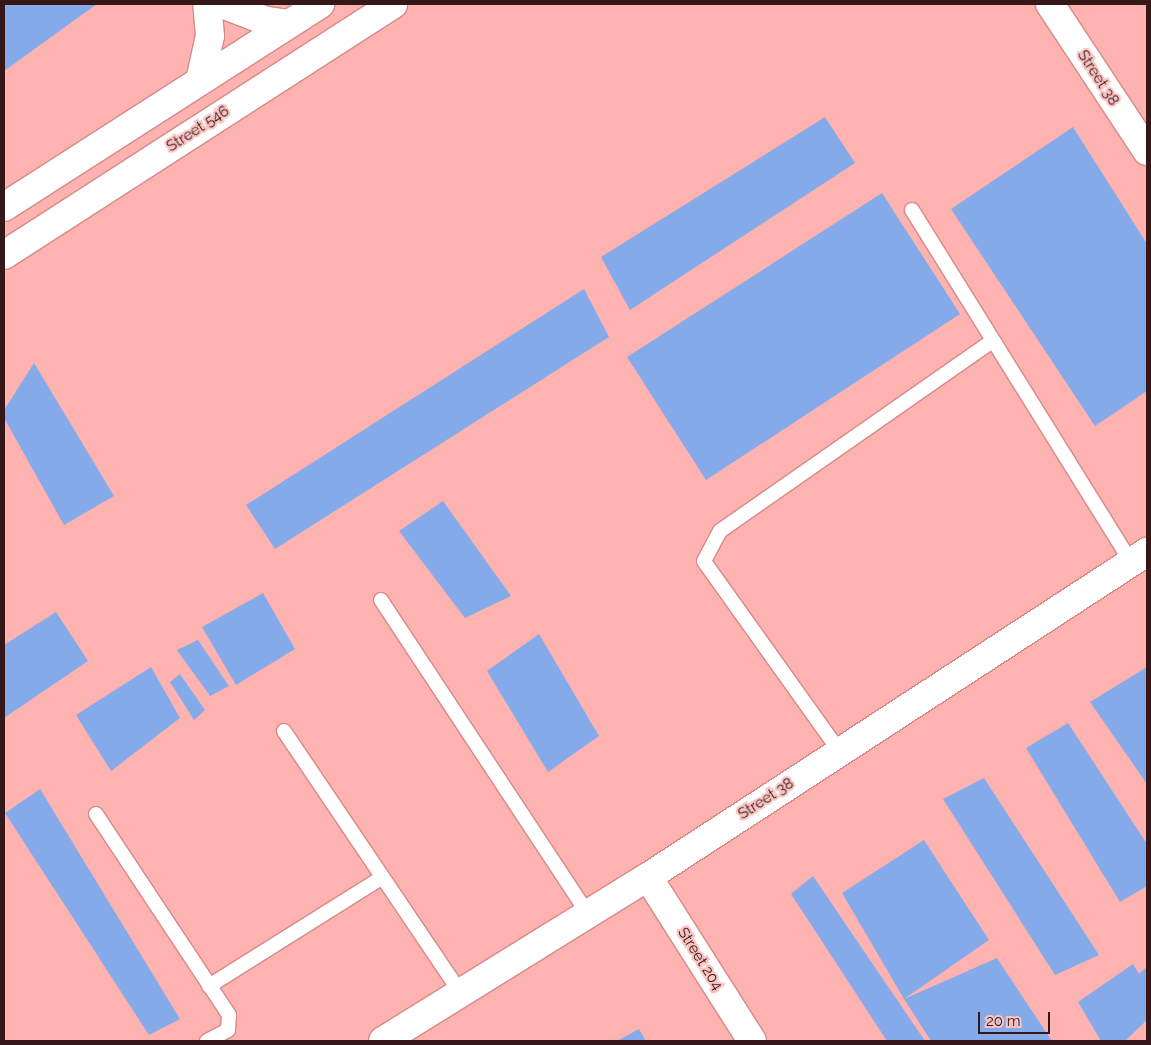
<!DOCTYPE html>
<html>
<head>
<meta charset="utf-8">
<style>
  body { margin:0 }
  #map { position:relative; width:1151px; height:1045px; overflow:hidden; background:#f8c4c2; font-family:Raleway,sans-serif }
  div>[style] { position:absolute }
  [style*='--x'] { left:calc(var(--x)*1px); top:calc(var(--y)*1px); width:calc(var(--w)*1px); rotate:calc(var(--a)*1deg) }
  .built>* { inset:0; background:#feb3b1 }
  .building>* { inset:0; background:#85aae9 }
  .roads { filter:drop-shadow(1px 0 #d98887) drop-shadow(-1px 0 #d98887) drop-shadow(0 1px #d98887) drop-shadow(0 -1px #d98887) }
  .lane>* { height:14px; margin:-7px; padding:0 7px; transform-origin:7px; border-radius:7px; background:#fff }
  .street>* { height:28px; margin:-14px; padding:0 14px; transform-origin:14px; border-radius:14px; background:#fff }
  span { translate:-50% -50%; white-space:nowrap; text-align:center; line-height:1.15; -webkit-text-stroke:4.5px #f8c4c2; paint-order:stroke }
  .street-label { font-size:15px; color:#361717 }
  .frame { position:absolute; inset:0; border:5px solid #361717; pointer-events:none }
  .scale { position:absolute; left:978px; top:1012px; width:72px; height:22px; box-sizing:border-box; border:2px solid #361717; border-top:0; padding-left:6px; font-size:15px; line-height:18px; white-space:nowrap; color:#361717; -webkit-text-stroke:4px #f8c4c2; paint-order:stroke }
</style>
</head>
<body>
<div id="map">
  <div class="built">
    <i style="clip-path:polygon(4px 4px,1147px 4px,1147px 1041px,4px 1041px)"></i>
  </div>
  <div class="building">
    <i style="clip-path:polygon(4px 4px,97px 4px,4px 71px)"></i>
    <i style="clip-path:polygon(825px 117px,855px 163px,630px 310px,601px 257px)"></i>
    <i style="clip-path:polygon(1073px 127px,1147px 244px,1147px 391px,1095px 426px,951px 209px)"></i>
    <i style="clip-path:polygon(882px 193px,960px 314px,706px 480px,627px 357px)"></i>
    <i style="clip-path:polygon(584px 289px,609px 337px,275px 549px,246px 505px)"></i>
    <i style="clip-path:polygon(34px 363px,114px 496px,64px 525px,4px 418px,4px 410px)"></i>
    <i style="clip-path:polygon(443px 501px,511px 596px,465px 618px,399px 531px)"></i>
    <i style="clip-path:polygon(263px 593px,295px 649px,236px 685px,202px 627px)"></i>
    <i style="clip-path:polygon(56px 612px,88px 661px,4px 718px,4px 645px)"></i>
    <i style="clip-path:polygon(539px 634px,599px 736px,548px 772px,487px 671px)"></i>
    <i style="clip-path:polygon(198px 640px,229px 686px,210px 696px,177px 650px)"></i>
    <i style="clip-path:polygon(151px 667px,180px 718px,111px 771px,76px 715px)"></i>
    <i style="clip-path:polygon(1147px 667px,1147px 784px,1090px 702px)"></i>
    <i style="clip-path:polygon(180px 674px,205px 710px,194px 720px,170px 682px)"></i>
    <i style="clip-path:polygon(1068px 723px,1147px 844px,1147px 886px,1120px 902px,1026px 748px)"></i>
    <i style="clip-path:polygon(984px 778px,1099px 955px,1055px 975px,943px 799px)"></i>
    <i style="clip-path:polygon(40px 789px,180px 1019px,149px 1035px,5px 813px)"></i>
    <i style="clip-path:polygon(924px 840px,989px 940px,904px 999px,997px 958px,1052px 1041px,931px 1041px,904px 999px,842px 893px)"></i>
    <i style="clip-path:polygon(813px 876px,925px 1041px,887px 1041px,791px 894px)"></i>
    <i style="clip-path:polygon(1133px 964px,1139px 974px,1147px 967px,1147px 1020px,1125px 1041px,1101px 1041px,1078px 1002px)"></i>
    <i style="clip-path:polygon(639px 1029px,646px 1041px,617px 1041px)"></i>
  </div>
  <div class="roads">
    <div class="lane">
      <i style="--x:912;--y:210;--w:416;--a:58.1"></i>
      <i style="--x:381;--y:600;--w:374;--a:56.6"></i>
      <i style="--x:284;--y:731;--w:313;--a:56"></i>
      <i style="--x:840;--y:752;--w:234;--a:-125.5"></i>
      <i style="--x:704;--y:561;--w:34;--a:-62"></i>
      <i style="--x:720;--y:531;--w:332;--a:-34.9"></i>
      <i style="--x:96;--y:814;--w:241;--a:56.5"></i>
      <i style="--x:229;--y:1015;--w:15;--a:94"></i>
      <i style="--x:228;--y:1030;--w:24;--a:152"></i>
      <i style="--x:209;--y:986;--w:203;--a:-32.1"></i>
    </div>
    <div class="street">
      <i style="--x:222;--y:4;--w:47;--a:21.1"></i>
      <i style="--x:266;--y:21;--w:23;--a:7"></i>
      <i style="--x:1050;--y:4;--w:176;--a:56.6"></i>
      <i style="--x:200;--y:81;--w:46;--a:-77.5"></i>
      <i style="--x:210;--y:36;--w:32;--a:-95"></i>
      <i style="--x:4;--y:207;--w:376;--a:-32.7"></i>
      <i style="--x:4;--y:255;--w:463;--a:-32.8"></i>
      <i style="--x:648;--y:877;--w:194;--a:57.6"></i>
      <i style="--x:383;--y:1041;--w:312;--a:-31.8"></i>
      <i style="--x:648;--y:877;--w:596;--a:-33.08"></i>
    </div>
  </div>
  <div class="street-label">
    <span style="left:1098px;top:78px;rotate:57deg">Street 38</span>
    <span style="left:198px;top:129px;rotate:-33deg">Street 546</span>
    <span style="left:766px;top:799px;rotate:-33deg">Street 38</span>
    <span style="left:700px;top:959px;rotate:58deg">Street 204</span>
  </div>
  <div class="frame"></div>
  <div class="scale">20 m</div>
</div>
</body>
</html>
